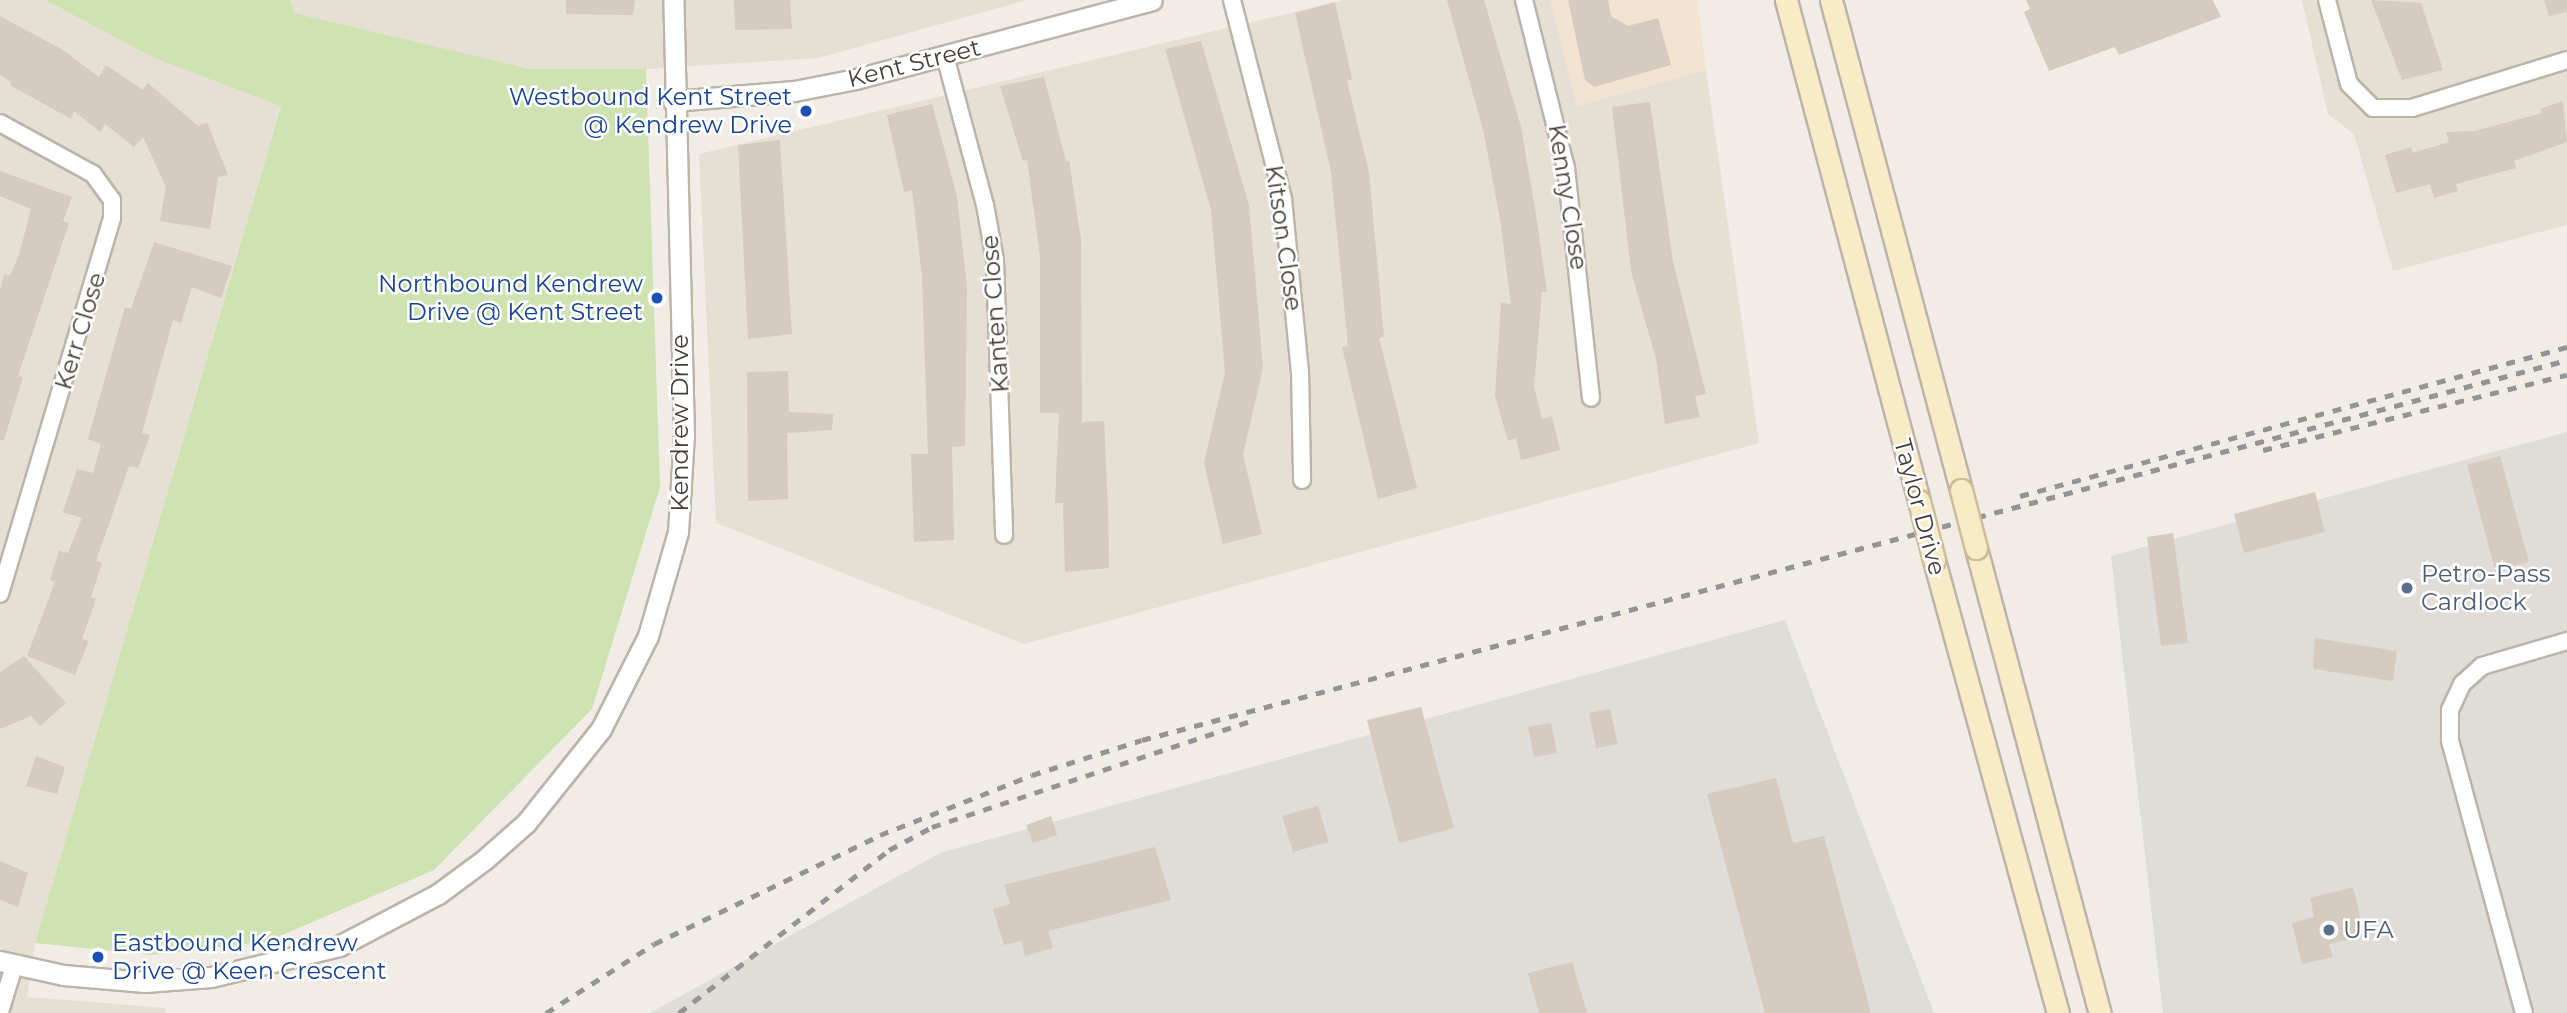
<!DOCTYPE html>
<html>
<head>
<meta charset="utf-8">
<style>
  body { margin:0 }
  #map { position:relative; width:2567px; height:1013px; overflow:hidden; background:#f1ede6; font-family:Montserrat,sans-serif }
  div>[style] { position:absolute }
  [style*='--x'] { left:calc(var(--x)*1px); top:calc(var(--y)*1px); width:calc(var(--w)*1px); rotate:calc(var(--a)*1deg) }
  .residential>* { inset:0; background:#e5dfd4 }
  .commercial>* { inset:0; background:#f2e3d2 }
  .industrial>* { inset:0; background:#e0dcd7 }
  .green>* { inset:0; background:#cee2b2 }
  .building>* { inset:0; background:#d5cbbf }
  .roads { filter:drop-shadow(2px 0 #bcb4a9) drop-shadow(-2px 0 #bcb4a9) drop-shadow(0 2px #bcb4a9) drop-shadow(0 -2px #bcb4a9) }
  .minor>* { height:16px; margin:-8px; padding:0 8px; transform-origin:8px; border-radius:8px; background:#fff }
  .tertiary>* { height:19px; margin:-9.5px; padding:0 9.5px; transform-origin:9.5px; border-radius:9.5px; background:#fff }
  .secondary>* { height:21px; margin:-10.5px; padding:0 10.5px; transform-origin:10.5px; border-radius:10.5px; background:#f9ebc7 }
  .rail>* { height:5px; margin-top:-2.5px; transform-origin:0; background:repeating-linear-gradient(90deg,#949494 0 9px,transparent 0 18px) }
  .bridges { filter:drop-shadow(2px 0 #cdbd99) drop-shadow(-2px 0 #cdbd99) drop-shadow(0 2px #cdbd99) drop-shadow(0 -2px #cdbd99) }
  .secondary-bridge>* { height:21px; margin:-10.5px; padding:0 10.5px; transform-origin:10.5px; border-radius:10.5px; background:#f9ebc7 }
  .dots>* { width:19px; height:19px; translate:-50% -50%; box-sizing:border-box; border:4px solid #fff; border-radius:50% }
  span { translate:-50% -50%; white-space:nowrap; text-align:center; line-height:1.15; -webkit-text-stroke:5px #fff; paint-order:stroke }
  .street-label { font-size:24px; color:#433d36 }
  .transit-label { font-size:24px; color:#164399 }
  .right { translate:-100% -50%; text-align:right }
  .left { translate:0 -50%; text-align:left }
  .service-label { font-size:24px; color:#4e5e75 }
</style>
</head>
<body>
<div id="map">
  <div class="residential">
    <i style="clip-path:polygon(0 0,45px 0,152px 57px,281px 105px,35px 943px,27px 997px,166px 1008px,165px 1013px,0 1013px)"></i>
    <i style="clip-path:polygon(290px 0,1027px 0,818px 58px,646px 69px,531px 69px,294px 13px)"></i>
    <i style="clip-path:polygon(1344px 0,1550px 0,1577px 106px,1706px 70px,1759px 443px,1024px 644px,716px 523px,699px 154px)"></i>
    <i style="clip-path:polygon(2302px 0,2567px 0,2567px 225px,2393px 271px,2354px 134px,2328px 114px)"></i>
  </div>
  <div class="commercial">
    <i style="clip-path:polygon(1550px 0,1698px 0,1706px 70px,1577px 106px)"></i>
  </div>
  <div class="industrial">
    <i style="clip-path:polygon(2567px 432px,2567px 1013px,2163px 1013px,2111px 556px)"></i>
    <i style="clip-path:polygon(1785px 620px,1934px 1013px,650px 1013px,940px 853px)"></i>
  </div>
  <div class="green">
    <i style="clip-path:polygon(45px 0,290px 0,294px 13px,531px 69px,646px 69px,660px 487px,592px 709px,434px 870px,268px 941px,152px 955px,35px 943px,281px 106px,152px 57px)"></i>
  </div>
  <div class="building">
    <i style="clip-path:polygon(566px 0,635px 0,633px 15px,566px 14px)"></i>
    <i style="clip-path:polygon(734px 0,790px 0,792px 29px,735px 30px)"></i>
    <i style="clip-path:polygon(1447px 0,1484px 0,1521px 127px,1535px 208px,1547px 292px,1542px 292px,1534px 386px,1542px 419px,1552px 416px,1560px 450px,1521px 460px,1516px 438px,1508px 441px,1495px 396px,1501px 303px,1511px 304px,1500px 219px,1484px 134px)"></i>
    <i style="clip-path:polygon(1568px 0,1608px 0,1611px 16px,1628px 26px,1658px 18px,1671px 65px,1594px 87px,1585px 80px)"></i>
    <i style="clip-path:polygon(2026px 0,2213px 0,2221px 17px,2119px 55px,2115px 47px,2049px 71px,2024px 12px,2030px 9px)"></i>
    <i style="clip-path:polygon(2371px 0,2421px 3px,2443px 70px,2402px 80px)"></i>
    <i style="clip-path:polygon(2544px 0,2567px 0,2567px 12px,2549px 16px)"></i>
    <i style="clip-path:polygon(1335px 2px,1352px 79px,1347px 81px,1369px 172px,1384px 337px,1379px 338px,1417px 488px,1378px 499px,1342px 347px,1348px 346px,1331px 172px,1295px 13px)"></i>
    <i style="clip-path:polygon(0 16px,63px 50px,99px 77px,106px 65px,143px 90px,148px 83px,198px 126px,207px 122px,228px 175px,218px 177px,210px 229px,160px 221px,166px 187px,143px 137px,134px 147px,105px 124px,100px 132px,74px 111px,71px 119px,10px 85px,11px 82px,0 75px)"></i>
    <i style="clip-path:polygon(1201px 41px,1249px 205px,1263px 368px,1243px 455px,1262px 534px,1223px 544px,1204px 463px,1225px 372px,1211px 210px,1165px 49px)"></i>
    <i style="clip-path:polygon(1044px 77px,1066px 161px,1069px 161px,1081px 239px,1082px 422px,1104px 421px,1108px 509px,1109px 568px,1065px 572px,1063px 503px,1055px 503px,1059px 413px,1040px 413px,1040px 256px,1027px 160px,1023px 161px,1000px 86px)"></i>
    <i style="clip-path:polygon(2563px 101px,2567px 142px,2514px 161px,2516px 168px,2456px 184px,2458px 191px,2434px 198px,2430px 184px,2396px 193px,2385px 155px,2411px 147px,2413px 153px,2449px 142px,2446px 132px,2475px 131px,2542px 113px,2540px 109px)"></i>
    <i style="clip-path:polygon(1650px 102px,1673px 261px,1706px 394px,1695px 396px,1700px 417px,1665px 424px,1656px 359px,1631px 271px,1612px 107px)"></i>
    <i style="clip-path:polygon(932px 104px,957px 196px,967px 288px,965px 446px,952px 447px,954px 540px,914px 542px,911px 454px,928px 454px,922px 276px,912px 190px,904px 192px,887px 115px)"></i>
    <i style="clip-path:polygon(780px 140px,792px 334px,748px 339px,738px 145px)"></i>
    <i style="clip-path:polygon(0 171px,72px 197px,63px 221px,69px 223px,18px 376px,23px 377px,4px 440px,0 440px,0 290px,4px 274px,10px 276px,19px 255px,31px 209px,0 196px)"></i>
    <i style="clip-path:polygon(154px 242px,232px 266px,221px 298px,192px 287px,181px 323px,173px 320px,142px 433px,150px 435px,138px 468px,129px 466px,96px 561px,102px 563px,91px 597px,96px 599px,82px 639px,89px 641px,75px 675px,27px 656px,55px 582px,50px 580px,59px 551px,68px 553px,82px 518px,63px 512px,77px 469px,93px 473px,101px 444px,88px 439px,125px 307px,131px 309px)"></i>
    <i style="clip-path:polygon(788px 371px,789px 412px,833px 414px,832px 430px,787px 433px,788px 499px,748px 501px,747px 372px)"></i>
    <i style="clip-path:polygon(2500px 456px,2529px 562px,2495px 570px,2467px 465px)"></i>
    <i style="clip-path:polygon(2315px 492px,2325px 532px,2244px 553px,2234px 514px)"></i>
    <i style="clip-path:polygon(2173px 533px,2188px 643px,2161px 646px,2147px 537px)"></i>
    <i style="clip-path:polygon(2315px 638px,2397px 651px,2393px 681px,2313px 669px)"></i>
    <i style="clip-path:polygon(24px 656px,66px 703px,40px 726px,31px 716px,0 729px,0 672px)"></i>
    <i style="clip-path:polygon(1421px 707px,1454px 828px,1399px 843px,1367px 720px)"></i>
    <i style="clip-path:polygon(1610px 709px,1618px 744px,1596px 748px,1589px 713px)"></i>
    <i style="clip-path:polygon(1551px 723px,1557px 753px,1534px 757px,1528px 727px)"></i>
    <i style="clip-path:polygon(36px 756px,65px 767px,57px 794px,26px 786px)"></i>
    <i style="clip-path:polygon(1776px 778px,1793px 843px,1824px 836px,1871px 1013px,1765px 1013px,1707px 794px)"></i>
    <i style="clip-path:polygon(1318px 806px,1329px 842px,1293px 852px,1282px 816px)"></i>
    <i style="clip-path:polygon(1051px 816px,1057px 835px,1033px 843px,1026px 825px)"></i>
    <i style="clip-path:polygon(1155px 847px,1171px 900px,1048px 931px,1053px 948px,1025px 956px,1021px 941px,1004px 945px,993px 909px,1010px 904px,1004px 885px)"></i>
    <i style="clip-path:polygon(0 861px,28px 873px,18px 907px,0 900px)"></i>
    <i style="clip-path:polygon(2353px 887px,2365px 936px,2329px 944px,2333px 957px,2302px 964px,2292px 923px,2314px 917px,2310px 898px)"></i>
    <i style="clip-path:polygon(1572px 962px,1587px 1013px,1539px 1013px,1528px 973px)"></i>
  </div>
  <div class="roads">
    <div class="minor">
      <i style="--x:1232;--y:0;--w:205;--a:75.6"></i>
      <i style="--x:1283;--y:199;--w:173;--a:84.4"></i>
      <i style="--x:1300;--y:371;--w:109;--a:88.9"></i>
      <i style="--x:1524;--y:0;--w:173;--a:76"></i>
      <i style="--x:1566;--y:168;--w:231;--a:83.8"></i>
      <i style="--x:2327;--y:0;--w:87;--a:75.3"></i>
      <i style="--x:2349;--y:84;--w:34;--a:45"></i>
      <i style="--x:2373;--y:108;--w:39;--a:0"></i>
      <i style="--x:2412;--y:108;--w:162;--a:-17.2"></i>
      <i style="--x:945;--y:56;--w:154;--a:75"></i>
      <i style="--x:985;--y:205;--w:56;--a:79.7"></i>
      <i style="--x:995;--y:260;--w:275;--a:88.1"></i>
      <i style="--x:0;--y:123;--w:106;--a:28.7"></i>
      <i style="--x:93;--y:174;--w:32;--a:54"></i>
      <i style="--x:112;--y:200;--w:18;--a:90"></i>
      <i style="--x:112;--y:218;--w:392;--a:106.6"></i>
      <i style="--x:0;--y:1012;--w:48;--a:-73.1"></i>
      <i style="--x:2524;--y:1013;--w:283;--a:-105.2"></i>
      <i style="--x:2450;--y:740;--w:30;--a:-90"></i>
      <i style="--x:2450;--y:710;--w:29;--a:-65"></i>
      <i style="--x:2462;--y:684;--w:27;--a:-42"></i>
      <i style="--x:2482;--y:666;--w:89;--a:-16.4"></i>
    </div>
    <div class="tertiary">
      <i style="--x:673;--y:101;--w:121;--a:-4.7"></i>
      <i style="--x:794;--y:91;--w:63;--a:-11"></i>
      <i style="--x:856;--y:79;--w:306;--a:-14.9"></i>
      <i style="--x:0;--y:961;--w:65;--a:12.5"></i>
      <i style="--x:63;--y:975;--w:82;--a:4.9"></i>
      <i style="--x:145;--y:982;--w:66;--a:-4.3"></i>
      <i style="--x:211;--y:977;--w:132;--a:-13.6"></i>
      <i style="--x:339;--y:946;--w:112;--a:-27.7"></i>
      <i style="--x:438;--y:894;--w:57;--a:-36.5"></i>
      <i style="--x:484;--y:860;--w:56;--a:-41.4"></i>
      <i style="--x:526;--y:823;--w:120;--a:-51.4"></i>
      <i style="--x:601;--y:729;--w:104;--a:-63.2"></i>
      <i style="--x:648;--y:636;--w:108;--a:-73.9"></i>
      <i style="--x:678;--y:532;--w:97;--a:-86.5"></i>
      <i style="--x:684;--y:435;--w:435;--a:-91.4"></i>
    </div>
    <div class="secondary">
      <i style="--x:1786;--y:0;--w:518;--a:75.13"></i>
      <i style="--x:1831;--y:0;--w:507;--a:75.14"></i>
      <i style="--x:1976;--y:548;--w:481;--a:75.1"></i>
      <i style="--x:1934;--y:560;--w:470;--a:74.7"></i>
    </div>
  </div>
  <div class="rail">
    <i style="--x:2263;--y:450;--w:313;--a:-13.9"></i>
    <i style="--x:2020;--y:496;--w:567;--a:-15.24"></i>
    <i style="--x:546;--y:1013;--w:128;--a:-32.6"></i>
    <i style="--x:654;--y:944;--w:251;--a:-25.7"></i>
    <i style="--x:880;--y:835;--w:163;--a:-21.5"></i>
    <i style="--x:1032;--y:775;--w:115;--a:-17.7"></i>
    <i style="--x:1142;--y:740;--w:1475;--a:-14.93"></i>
    <i style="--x:679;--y:1013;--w:266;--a:-37.8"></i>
    <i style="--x:889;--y:850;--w:49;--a:-28.1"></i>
    <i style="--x:932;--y:827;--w:336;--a:-18.4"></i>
  </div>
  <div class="bridges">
    <div class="secondary-bridge">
      <i style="--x:1961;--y:490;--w:60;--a:75.5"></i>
      <i style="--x:1919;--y:501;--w:61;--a:75.7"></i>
    </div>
  </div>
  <div class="dots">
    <i style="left:806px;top:111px;background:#1a4fb4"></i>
    <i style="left:657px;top:298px;background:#1a4fb4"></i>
    <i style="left:2407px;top:588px;background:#5c6f8a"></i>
    <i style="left:2329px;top:930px;background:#5c6f8a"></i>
    <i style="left:98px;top:957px;background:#1a4fb4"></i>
  </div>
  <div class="street-label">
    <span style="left:914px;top:63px;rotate:-14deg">Kent Street</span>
    <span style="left:1568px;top:197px;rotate:81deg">Kenny Close</span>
    <span style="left:1284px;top:238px;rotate:82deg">Kitson Close</span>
    <span style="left:995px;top:314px;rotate:-94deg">Kanten Close</span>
    <span style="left:80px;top:331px;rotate:-73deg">Kerr Close</span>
    <span style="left:680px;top:423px;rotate:-90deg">Kendrew Drive</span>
    <span style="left:1920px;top:507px;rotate:75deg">Taylor Drive</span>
  </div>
  <div class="transit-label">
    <span class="right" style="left:792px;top:111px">Westbound Kent Street<br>@ Kendrew Drive</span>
    <span class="right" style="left:643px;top:298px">Northbound Kendrew<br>Drive @ Kent Street</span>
    <span class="left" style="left:112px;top:957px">Eastbound Kendrew<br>Drive @ Keen Crescent</span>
  </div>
  <div class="service-label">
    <span class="left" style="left:2421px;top:588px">Petro-Pass<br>Cardlock</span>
    <span class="left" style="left:2343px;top:930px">UFA</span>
  </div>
</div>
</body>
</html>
